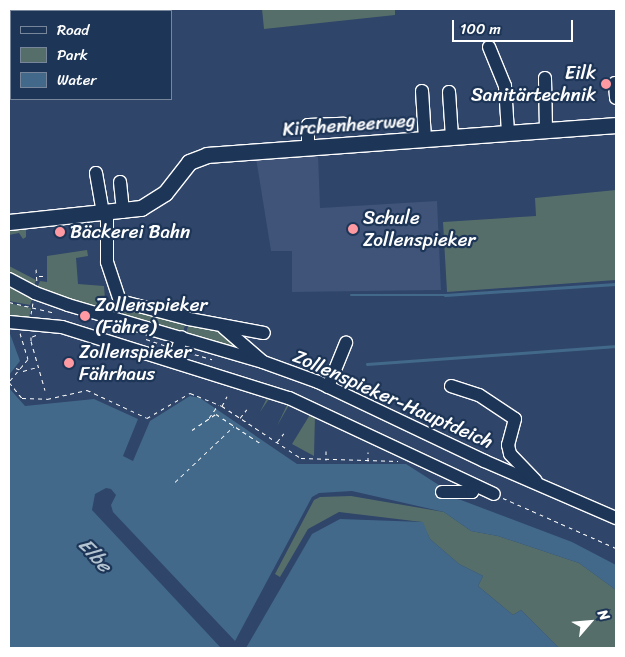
<!DOCTYPE html>
<html>
<head>
<meta charset="utf-8">
<style>
  body { margin:0 }
  #map { position:relative; width:625px; height:657px; overflow:hidden; background:#2f4569; font-family:Sriracha,sans-serif }
  div>[style] { position:absolute }
  [style*='--x'] { left:calc(var(--x)*1px); top:calc(var(--y)*1px); width:calc(var(--w)*1px); rotate:calc(var(--a)*1deg) }
  .built>* { inset:0; background:#3f5478 }
  .green>* { inset:0; background:#566e6a }
  .water>* { inset:0; background:#42698a }
  .stream>* { height:2.5px; margin:-1.25px; padding:0 1.25px; transform-origin:1.25px; border-radius:1.25px; background:#42698a }
  .path>* { height:1px; margin-top:-0.5px; transform-origin:0; background:repeating-linear-gradient(90deg,#fff 0 4px,transparent 0 8px) }
  .roads { filter:drop-shadow(1px 0 #fff) drop-shadow(-1px 0 #fff) drop-shadow(0 1px #fff) drop-shadow(0 -1px #fff) }
  .minor>* { height:12px; margin:-6px; padding:0 6px; transform-origin:6px; border-radius:6px; background:#1d3557 }
  .major>* { height:15px; margin:-7.5px; padding:0 7.5px; transform-origin:7.5px; border-radius:7.5px; background:#1d3557 }
  .path-bridge>* { height:1px; margin-top:-0.5px; transform-origin:0; background:repeating-linear-gradient(90deg,#fff 0 4px,transparent 0 8px) }
  .dots>* { width:14px; height:14px; translate:-50% -50%; box-sizing:border-box; border:2px solid #1d3557; border-radius:50% }
  span { translate:-50% -50%; white-space:nowrap; text-align:center; line-height:1.15; -webkit-text-stroke:4.5px #1d3557; paint-order:stroke }
  .poi-label { font-size:19px; color:#fff }
  .right { translate:-100% -50%; text-align:right }
  .left { translate:0 -50%; text-align:left }
  .street-label { font-size:19px; color:#fff }
  .water-label { font-size:20px; color:#b3c3d0; font-style:italic }
  .frame { position:absolute; inset:0; border:10px solid #fff; pointer-events:none }
  .legend { position:absolute; left:10px; top:10px; width:162px; height:90px; box-sizing:border-box; background:#1d3557; border:1px solid #77869a; margin:0; padding:6px 9px; list-style:none; font-size:15px; color:#fff }
  .legend li { display:flex; align-items:center; gap:10px; height:25px }
  .legend b { width:25px; border:1px solid #77869a }
  .north { position:absolute; left:565px; top:597px; width:50px; height:50px; -webkit-text-stroke:4px #1d3557; paint-order:stroke; rotate:63deg; font-size:14px; font-weight:700; line-height:20px; text-align:center; color:#fff }
  .north::after { content:''; display:block; margin:auto; width:18px; height:22px; background:#fff; clip-path:polygon(50% 0,100% 100%,50% 72%,0 100%) }
  .scale { position:absolute; left:452px; top:20px; width:121px; height:22px; box-sizing:border-box; border:2px solid #fff; border-top:0; padding-left:6px; font-size:15px; line-height:18px; white-space:nowrap; color:#fff; -webkit-text-stroke:4px #1d3557; paint-order:stroke }
</style>
</head>
<body>
<div id="map">
  <div class="built">
    <i style="clip-path:polygon(318px 154px,320px 208px,437px 201px,441px 290px,292px 292px,292px 251px,271px 251px,256px 158px)"></i>
  </div>
  <div class="green">
    <i style="clip-path:polygon(262px 9px,395px 9px,395px 15px,264px 29px)"></i>
    <i style="clip-path:polygon(616px 190px,616px 280px,447px 292px,443px 222px,536px 216px,535px 198px)"></i>
    <i style="clip-path:polygon(26px 227px,26px 237px,23px 239px,19px 233px,9px 235px,9px 231px)"></i>
    <i style="clip-path:polygon(87px 250px,88px 256px,76px 258px,78px 284px,104px 286px,105px 299px,186px 322px,183px 332px,69px 301px,37px 288px,40px 281px,47px 282px,47px 256px)"></i>
    <i style="clip-path:polygon(9px 266px,36px 280px,34px 286px,9px 274px)"></i>
    <i style="clip-path:polygon(9px 287px,32px 299px,30px 305px,9px 301px)"></i>
    <i style="clip-path:polygon(9px 303px,31px 308px,29px 318px,9px 319px)"></i>
    <i style="clip-path:polygon(189px 323px,221px 331px,249px 353px,186px 333px)"></i>
    <i style="clip-path:polygon(261px 391px,289px 405px,277px 426px,287px 405px,271px 396px,260px 412px,268px 396px)"></i>
    <i style="clip-path:polygon(311px 413px,315px 414px,314px 456px,292px 444px)"></i>
    <i style="clip-path:polygon(351px 496px,444px 512px,471px 531px,498px 536px,579px 563px,616px 590px,616px 648px,559px 648px,521px 610px,513px 615px,478px 586px,483px 576px,459px 564px,430px 539px,422px 522px,339px 512px,308px 529px,280px 577px,275px 574px,314px 500px,320px 497px)"></i>
  </div>
  <div class="water">
    <i style="clip-path:polygon(9px 331px,20px 361px,9px 375px)"></i>
    <i style="clip-path:polygon(9px 388px,25px 406px,94px 399px,138px 419px,123px 456px,133px 461px,150px 421px,190px 396px,200px 398px,297px 464px,406px 464px,442px 487px,443px 496px,461px 500px,572px 542px,616px 565px,616px 590px,579px 563px,498px 536px,471px 531px,444px 512px,352px 491px,319px 493px,312px 497px,235px 641px,113px 512px,111px 505px,116px 495px,111px 489px,106px 488px,95px 494px,92px 510px,221px 648px,9px 648px)"></i>
    <i style="clip-path:polygon(340px 519px,423px 522px,430px 539px,459px 564px,483px 576px,478px 586px,513px 615px,521px 610px,559px 648px,246px 648px,312px 534px)"></i>
  </div>
  <div class="stream">
    <i style="--x:351;--y:295;--w:94;--a:0"></i>
    <i style="--x:445;--y:295;--w:171;--a:-3.7"></i>
    <i style="--x:367;--y:364;--w:250;--a:-4.1"></i>
  </div>
  <div class="path">
    <i style="--x:36;--y:269;--w:13;--a:86"></i>
    <i style="--x:39;--y:276;--w:6;--a:0"></i>
    <i style="--x:9;--y:302;--w:48;--a:13.2"></i>
    <i style="--x:31;--y:314;--w:11;--a:-80"></i>
    <i style="--x:20;--y:333;--w:27;--a:73"></i>
    <i style="--x:28;--y:359;--w:30;--a:130"></i>
    <i style="--x:9;--y:382;--w:21;--a:51"></i>
    <i style="--x:22;--y:398;--w:25;--a:2"></i>
    <i style="--x:47;--y:399;--w:41;--a:-12.7"></i>
    <i style="--x:87;--y:390;--w:66;--a:25"></i>
    <i style="--x:147;--y:418;--w:50;--a:-30.2"></i>
    <i style="--x:190;--y:393;--w:35;--a:22"></i>
    <i style="--x:222;--y:406;--w:95;--a:33.4"></i>
    <i style="--x:301;--y:458;--w:97;--a:1.8"></i>
    <i style="--x:36;--y:335;--w:5;--a:158"></i>
    <i style="--x:31;--y:337;--w:4;--a:90"></i>
    <i style="--x:31;--y:341;--w:51;--a:74.1"></i>
    <i style="--x:146;--y:339;--w:21;--a:19"></i>
    <i style="--x:187;--y:352;--w:26;--a:16"></i>
    <i style="--x:23;--y:371;--w:15;--a:-16"></i>
    <i style="--x:222;--y:406;--w:11;--a:-63"></i>
    <i style="--x:209;--y:418;--w:16;--a:-55"></i>
    <i style="--x:240;--y:418;--w:11;--a:-52"></i>
    <i style="--x:192;--y:430;--w:29;--a:-34"></i>
    <i style="--x:216;--y:414;--w:53;--a:33.4"></i>
    <i style="--x:277;--y:442;--w:11;--a:-52"></i>
    <i style="--x:326;--y:451;--w:9;--a:90"></i>
    <i style="--x:368;--y:461;--w:9;--a:-90"></i>
    <i style="--x:175;--y:482;--w:81;--a:-43.5"></i>
    <i style="--x:503;--y:498;--w:124;--a:23.9"></i>
  </div>
  <div class="roads">
    <div class="minor">
      <i style="--x:9;--y:40;--w:2;--a:27"></i>
      <i style="--x:489;--y:47;--w:42;--a:67.7"></i>
      <i style="--x:505;--y:86;--w:47;--a:86.3"></i>
      <i style="--x:9;--y:68;--w:2;--a:0"></i>
      <i style="--x:545;--y:78;--w:52;--a:88.9"></i>
      <i style="--x:615;--y:83;--w:15;--a:86"></i>
      <i style="--x:422;--y:91;--w:48;--a:86.4"></i>
      <i style="--x:449;--y:92;--w:45;--a:86.2"></i>
      <i style="--x:308;--y:148;--w:23;--a:-90"></i>
      <i style="--x:308;--y:125;--w:36;--a:-2"></i>
      <i style="--x:96;--y:173;--w:41;--a:80.1"></i>
      <i style="--x:120;--y:182;--w:30;--a:84"></i>
      <i style="--x:107;--y:213;--w:49;--a:90"></i>
      <i style="--x:107;--y:262;--w:41;--a:71.6"></i>
      <i style="--x:120;--y:301;--w:71;--a:14.6"></i>
      <i style="--x:189;--y:319;--w:76;--a:10.6"></i>
      <i style="--x:9;--y:279;--w:30;--a:28"></i>
      <i style="--x:35;--y:293;--w:35;--a:20"></i>
      <i style="--x:68;--y:305;--w:203;--a:16.3"></i>
      <i style="--x:263;--y:362;--w:59;--a:20"></i>
      <i style="--x:318;--y:382;--w:184;--a:25.4"></i>
      <i style="--x:484;--y:461;--w:144;--a:23.4"></i>
      <i style="--x:9;--y:322;--w:53;--a:5.4"></i>
      <i style="--x:62;--y:327;--w:238;--a:17.4"></i>
      <i style="--x:289;--y:398;--w:226;--a:25.1"></i>
      <i style="--x:224;--y:328;--w:50;--a:41"></i>
      <i style="--x:174;--y:360;--w:24;--a:-71"></i>
      <i style="--x:451;--y:386;--w:29;--a:18"></i>
      <i style="--x:479;--y:395;--w:43;--a:33.7"></i>
      <i style="--x:515;--y:419;--w:27;--a:105"></i>
      <i style="--x:508;--y:445;--w:9;--a:77"></i>
      <i style="--x:510;--y:454;--w:37;--a:46"></i>
      <i style="--x:328;--y:387;--w:48;--a:-67.8"></i>
      <i style="--x:442;--y:492;--w:30;--a:0"></i>
      <i style="--x:472;--y:492;--w:7;--a:-63"></i>
    </div>
    <div class="major">
      <i style="--x:9;--y:222;--w:133;--a:-6.1"></i>
      <i style="--x:141;--y:208;--w:28;--a:-32"></i>
      <i style="--x:165;--y:193;--w:39;--a:-52"></i>
      <i style="--x:189;--y:162;--w:19;--a:-21"></i>
      <i style="--x:207;--y:155;--w:410;--a:-4.2"></i>
    </div>
  </div>
  <div class="path-bridge">
    <i style="--x:16;--y:368;--w:8;--a:23"></i>
  </div>
  <div class="dots">
    <i style="left:606px;top:84px;background:#ff9aa2"></i>
    <i style="left:353px;top:229px;background:#ff9aa2"></i>
    <i style="left:60px;top:232px;background:#ff9aa2"></i>
    <i style="left:85px;top:316px;background:#ff9aa2"></i>
    <i style="left:69px;top:363px;background:#ff9aa2"></i>
  </div>
  <div class="poi-label">
    <span class="right" style="left:596px;top:84px">Eilk<br>Sanitärtechnik</span>
    <span class="left" style="left:363px;top:229px">Schule<br>Zollenspieker</span>
    <span class="left" style="left:70px;top:232px">Bäckerei Bahn</span>
    <span class="left" style="left:95px;top:316px">Zollenspieker<br>(Fähre)</span>
    <span class="left" style="left:79px;top:363px">Zollenspieker<br>Fährhaus</span>
  </div>
  <div class="street-label">
    <span style="left:349px;top:125px;rotate:-4deg">Kirchenheerweg</span>
    <span style="left:393px;top:399px;rotate:24deg">Zollenspieker-Hauptdeich</span>
  </div>
  <div class="water-label">
    <span style="left:95px;top:555px;rotate:48deg">Elbe</span>
  </div>
  <div class="frame"></div>
  <ul class="legend">
  <li><b style="height:6px;background:#1d3557"></b>Road</li>
  <li><b style="height:14px;background:#566e6a"></b>Park</li>
  <li><b style="height:14px;background:#42698a"></b>Water</li>
  </ul>
  <div class="north">N</div>
  <div class="scale">100 m</div>
</div>
</body>
</html>
